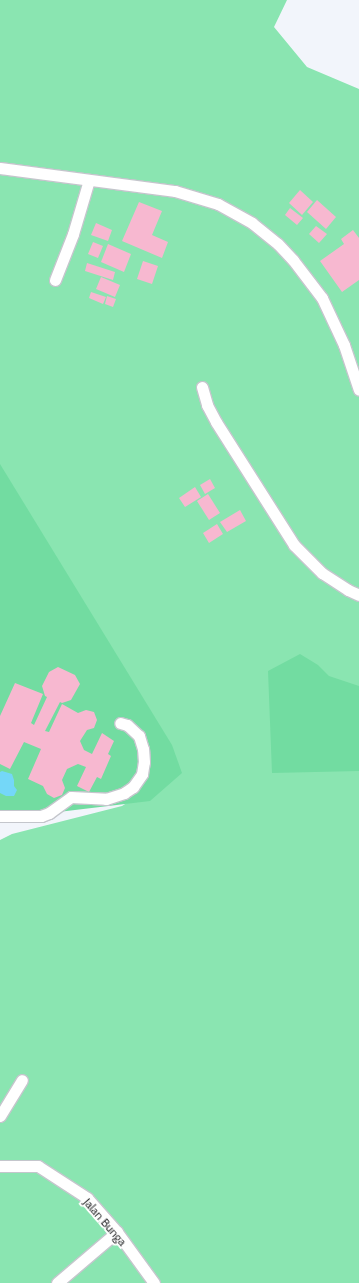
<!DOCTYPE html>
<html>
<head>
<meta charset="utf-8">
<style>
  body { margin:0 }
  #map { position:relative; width:359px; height:1283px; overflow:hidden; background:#f2f5fb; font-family:Cabin,sans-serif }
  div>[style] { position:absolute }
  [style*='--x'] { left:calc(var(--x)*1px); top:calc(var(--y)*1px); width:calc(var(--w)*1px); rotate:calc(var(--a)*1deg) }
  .green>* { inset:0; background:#8ae5b1 }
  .forest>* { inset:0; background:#72dca1 }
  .water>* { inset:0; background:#74d7f8 }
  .building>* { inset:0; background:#f7b8d0 }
  .roads { filter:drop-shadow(1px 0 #c4c6cc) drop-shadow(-1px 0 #c4c6cc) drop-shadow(0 1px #c4c6cc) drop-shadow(0 -1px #c4c6cc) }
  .minor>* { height:11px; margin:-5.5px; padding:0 5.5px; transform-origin:5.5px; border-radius:5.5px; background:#fff }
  span { translate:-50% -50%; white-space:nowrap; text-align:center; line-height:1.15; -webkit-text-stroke:4px #fff; paint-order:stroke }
  .street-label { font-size:12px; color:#363739 }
</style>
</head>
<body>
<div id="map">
  <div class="green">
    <i style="clip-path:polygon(0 0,287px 0,274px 27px,307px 67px,359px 89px,359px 1283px,0 1283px,0 840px,12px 834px,122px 806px,144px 792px,0 500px)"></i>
  </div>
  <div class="forest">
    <i style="clip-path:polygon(0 464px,172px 745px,182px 773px,150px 801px,0 819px)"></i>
    <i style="clip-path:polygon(300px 654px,318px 665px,329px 676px,359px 686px,359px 771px,272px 773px,268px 671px)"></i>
  </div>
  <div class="water">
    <i style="clip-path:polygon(2px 771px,12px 774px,14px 780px,14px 786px,17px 790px,14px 796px,6px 796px,0 793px,0 772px)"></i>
  </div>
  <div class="building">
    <i style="clip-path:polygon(300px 190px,313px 202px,302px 215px,289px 203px)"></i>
    <i style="clip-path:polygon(317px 200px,336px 217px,326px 229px,307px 212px)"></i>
    <i style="clip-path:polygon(139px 202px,162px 211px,152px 235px,168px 242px,162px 258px,122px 241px)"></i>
    <i style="clip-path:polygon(290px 208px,303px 218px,297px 225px,285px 215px)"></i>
    <i style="clip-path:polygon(96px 223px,112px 230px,108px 241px,91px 235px)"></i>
    <i style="clip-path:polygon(316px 226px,327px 234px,319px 243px,309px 234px)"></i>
    <i style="clip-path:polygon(353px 230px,359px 238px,359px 280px,342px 292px,320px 261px,344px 244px,341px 239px)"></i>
    <i style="clip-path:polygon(93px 242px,103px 246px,98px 258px,88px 254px)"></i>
    <i style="clip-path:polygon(108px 244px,131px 254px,124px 272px,101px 262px)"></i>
    <i style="clip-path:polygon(143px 261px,158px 266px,152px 284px,137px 279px)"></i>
    <i style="clip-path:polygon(87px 263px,115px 272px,113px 280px,85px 271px)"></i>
    <i style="clip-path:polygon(101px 277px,120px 285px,115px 297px,96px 289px)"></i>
    <i style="clip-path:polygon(91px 292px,106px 297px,103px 304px,89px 298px)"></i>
    <i style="clip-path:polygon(107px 296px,116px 299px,113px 307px,105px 304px)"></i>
    <i style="clip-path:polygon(210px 479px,215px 488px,205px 494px,200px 485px)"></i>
    <i style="clip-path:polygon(195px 487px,201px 497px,185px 507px,179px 498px)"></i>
    <i style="clip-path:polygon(208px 494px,220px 513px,209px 520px,197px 501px)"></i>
    <i style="clip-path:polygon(240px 510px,246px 521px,227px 532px,220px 522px)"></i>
    <i style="clip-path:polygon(217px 524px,223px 534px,209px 543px,203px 533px)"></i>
    <i style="clip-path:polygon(58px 667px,75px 675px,80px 684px,71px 700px,62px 703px,60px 702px,45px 731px,49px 732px,62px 704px,78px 713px,86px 710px,94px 712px,97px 720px,94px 728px,87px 730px,80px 741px,84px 750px,92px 754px,102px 733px,114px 741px,108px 754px,111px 756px,101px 779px,97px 777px,89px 792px,77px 786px,86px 767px,78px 764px,67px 769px,62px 780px,65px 788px,62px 795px,54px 798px,47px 794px,43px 786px,28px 779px,41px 749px,24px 742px,10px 769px,0 764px,0 716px,15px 683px,43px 694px,31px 723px,34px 725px,47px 697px,45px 696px,42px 686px,49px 672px)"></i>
  </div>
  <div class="roads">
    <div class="minor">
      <i style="--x:0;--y:168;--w:177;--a:7.5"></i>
      <i style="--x:175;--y:191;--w:45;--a:16.8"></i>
      <i style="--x:218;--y:204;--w:39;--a:29"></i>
      <i style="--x:252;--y:223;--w:33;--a:39"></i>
      <i style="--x:278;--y:244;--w:22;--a:47"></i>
      <i style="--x:293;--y:260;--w:48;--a:52.7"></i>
      <i style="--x:322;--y:298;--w:52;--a:64.9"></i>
      <i style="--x:344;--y:345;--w:47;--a:71.6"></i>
      <i style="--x:55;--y:280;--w:49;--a:-68.6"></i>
      <i style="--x:73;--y:234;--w:56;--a:-73.5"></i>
      <i style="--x:202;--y:387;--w:19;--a:74"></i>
      <i style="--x:207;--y:405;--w:19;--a:62"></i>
      <i style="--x:216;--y:422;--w:146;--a:57.6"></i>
      <i style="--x:294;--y:545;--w:40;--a:45"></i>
      <i style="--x:322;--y:573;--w:31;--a:33"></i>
      <i style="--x:348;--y:590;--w:12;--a:24"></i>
      <i style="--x:0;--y:816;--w:41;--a:0"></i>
      <i style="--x:41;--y:816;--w:9;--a:-21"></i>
      <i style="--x:49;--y:813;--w:27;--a:-36"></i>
      <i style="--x:71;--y:797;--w:35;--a:3"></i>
      <i style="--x:106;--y:799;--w:19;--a:-18"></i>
      <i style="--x:124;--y:793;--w:11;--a:-34"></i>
      <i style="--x:133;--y:787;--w:16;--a:-55"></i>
      <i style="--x:142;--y:774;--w:12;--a:-81"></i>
      <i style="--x:144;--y:762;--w:13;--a:-94"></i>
      <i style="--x:143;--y:749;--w:14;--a:-107"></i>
      <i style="--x:139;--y:736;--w:16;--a:-137"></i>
      <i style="--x:127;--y:725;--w:7;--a:-164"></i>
      <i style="--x:0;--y:1116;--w:42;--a:-58.6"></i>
      <i style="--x:0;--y:1166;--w:38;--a:0"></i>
      <i style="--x:38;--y:1166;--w:59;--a:33.1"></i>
      <i style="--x:87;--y:1198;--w:45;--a:48.6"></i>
      <i style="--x:117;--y:1232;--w:63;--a:54"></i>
      <i style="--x:57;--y:1283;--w:79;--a:-40.4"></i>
    </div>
  </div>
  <div class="street-label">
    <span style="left:105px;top:1222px;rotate:49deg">Jalan Bunga</span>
  </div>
</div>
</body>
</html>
